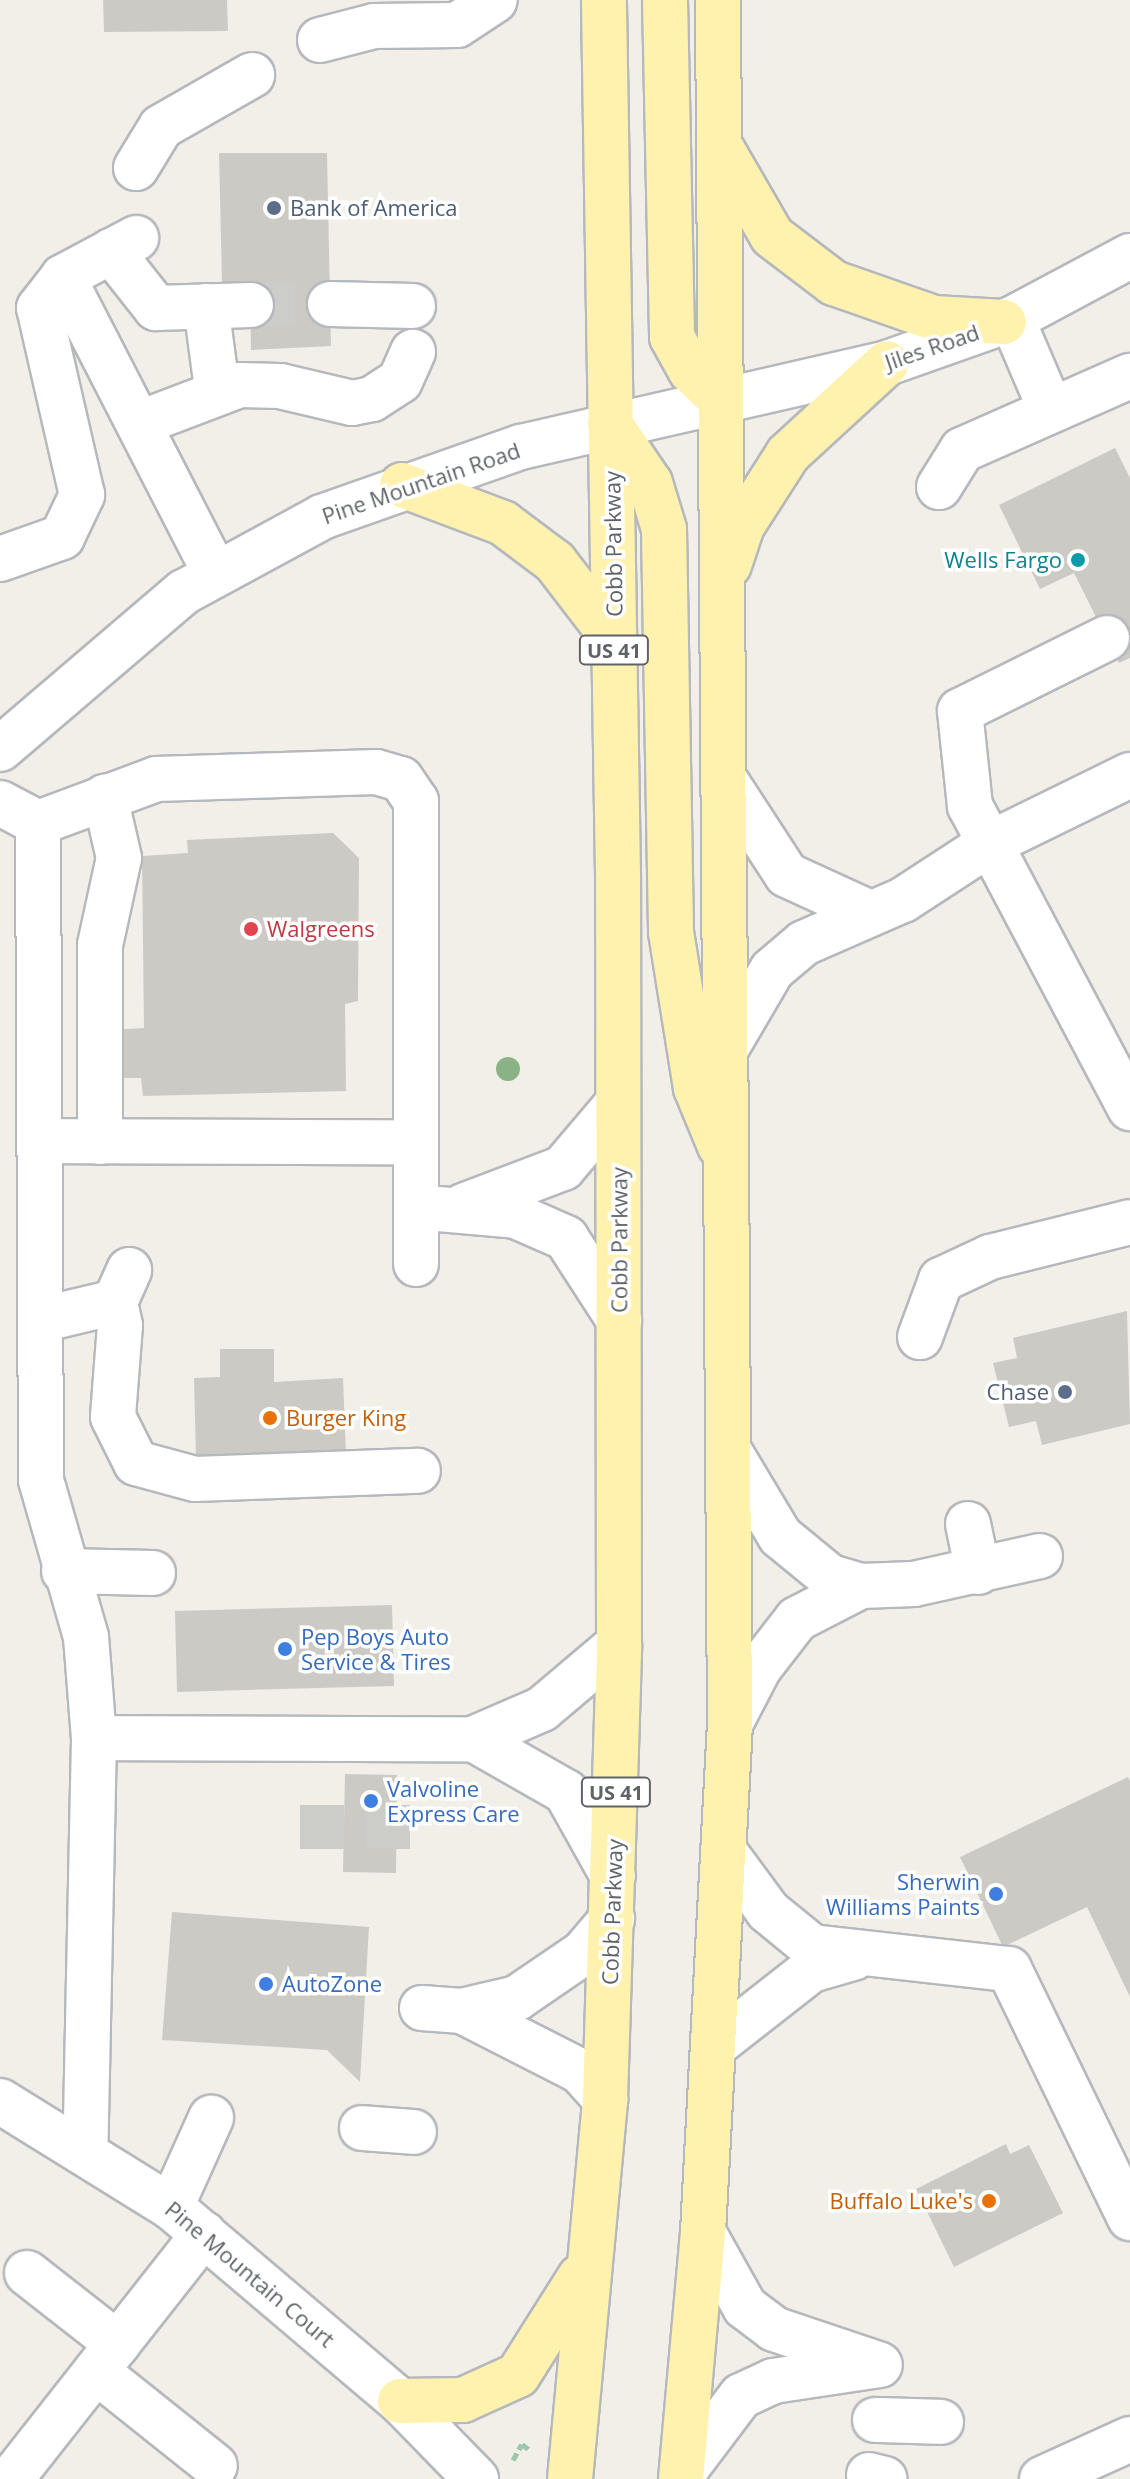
<!DOCTYPE html>
<html>
<head>
<meta charset="utf-8">
<style>
  body { margin:0 }
  #map { position:relative; width:1130px; height:2479px; overflow:hidden; background:#f1efe8; font-family:"Open Sans",sans-serif }
  div>[style] { position:absolute }
  [style*='--x'] { left:calc(var(--x)*1px); top:calc(var(--y)*1px); width:calc(var(--w)*1px); rotate:calc(var(--a)*1deg) }
  .building>* { inset:0; background:#cccac5 }
  .minor-tunnel>* { height:44px; margin-top:-22px; transform-origin:0; background:repeating-linear-gradient(90deg,#ccccc8 0 44px,transparent 0 66px) }
  .path>* { height:5px; margin-top:-2.5px; transform-origin:0; background:repeating-linear-gradient(90deg,#9cc7a9 0 8px,transparent 0 12px) }
  .roads { filter:drop-shadow(2px 0 #b5b8bc) drop-shadow(-2px 0 #b5b8bc) drop-shadow(0 2px #b5b8bc) drop-shadow(0 -2px #b5b8bc) }
  .minor>* { height:44px; margin:-22px; padding:0 22px; transform-origin:22px; border-radius:22px; background:#fff }
  .major>* { height:44px; margin:-22px; padding:0 22px; transform-origin:22px; border-radius:22px; background:#fff2af }
  .trees>* { width:24px; height:24px; margin:-12px; border-radius:50%; background:#89b387 }
  .dots>* { width:22px; height:22px; translate:-50% -50%; box-sizing:border-box; border:4px solid #fff; border-radius:50% }
  span { translate:-50% -50%; white-space:nowrap; text-align:center; line-height:1.15; -webkit-text-stroke:7px #fff; paint-order:stroke }
  .shield-label span { padding:2px 6px; background:#fff; border:2px solid; border-radius:6px; -webkit-text-stroke-width:0 }
  .shield-label { font-size:20px; color:#5f6368; font-weight:700 }
  .service-label { font-size:22px; color:#4e5e75 }
  .left { translate:0 -50%; text-align:left }
  .right { translate:-100% -50%; text-align:right }
  .street-label { font-size:22px; color:#5f6368 }
  .culture-label { font-size:22px; color:#0d838f }
  .health-label { font-size:22px; color:#be3a42 }
  .food-label { font-size:22px; color:#c56008 }
  .shop-label { font-size:22px; color:#366cbe }
</style>
</head>
<body>
<div id="map">
  <div class="building">
    <i style="clip-path:polygon(103px 0,227px 0,228px 31px,104px 32px)"></i>
    <i style="clip-path:polygon(219px 153px,327px 153px,331px 346px,251px 350px,250px 283px,222px 282px)"></i>
    <i style="clip-path:polygon(1115px 448px,1130px 478px,1130px 658px,1119px 663px,1074px 573px,1040px 589px,999px 505px)"></i>
    <i style="clip-path:polygon(333px 833px,359px 858px,358px 1001px,345px 1004px,346px 1091px,143px 1096px,141px 1078px,109px 1078px,110px 1030px,144px 1028px,142px 856px,188px 853px,187px 840px)"></i>
    <i style="clip-path:polygon(1127px 1311px,1130px 1424px,1042px 1445px,1036px 1421px,1009px 1427px,993px 1363px,1017px 1358px,1013px 1338px)"></i>
    <i style="clip-path:polygon(220px 1349px,274px 1349px,274px 1382px,343px 1378px,346px 1455px,196px 1458px,194px 1378px,220px 1377px)"></i>
    <i style="clip-path:polygon(392px 1605px,394px 1686px,177px 1692px,175px 1611px)"></i>
    <i style="clip-path:polygon(345px 1774px,397px 1775px,396px 1873px,343px 1872px)"></i>
    <i style="clip-path:polygon(1128px 1777px,1130px 1782px,1130px 1997px,1087px 1907px,1003px 1947px,960px 1857px)"></i>
    <i style="clip-path:polygon(172px 1912px,369px 1927px,360px 2082px,327px 2050px,162px 2040px)"></i>
    <i style="clip-path:polygon(1006px 2144px,1010px 2154px,1029px 2145px,1063px 2213px,954px 2267px,916px 2189px)"></i>
  </div>
  <div class="minor-tunnel">
    <i style="--x:251;--y:305;--w:79;--a:-0.7"></i>
    <i style="--x:300;--y:1827;--w:119;--a:0"></i>
  </div>
  <div class="path">
    <i style="--x:513;--y:2460;--w:18;--a:-61"></i>
    <i style="--x:522;--y:2444;--w:11;--a:38"></i>
  </div>
  <div class="roads">
    <div class="minor">
      <i style="--x:320;--y:40;--w:56;--a:-14.5"></i>
      <i style="--x:374;--y:26;--w:83;--a:-0.7"></i>
      <i style="--x:457;--y:25;--w:45;--a:-33.3"></i>
      <i style="--x:136;--y:168;--w:48;--a:-58.6"></i>
      <i style="--x:161;--y:127;--w:105;--a:-29.7"></i>
      <i style="--x:111;--y:251;--w:73;--a:51.7"></i>
      <i style="--x:156;--y:308;--w:95;--a:-1.8"></i>
      <i style="--x:63;--y:277;--w:333;--a:62.8"></i>
      <i style="--x:330;--y:304;--w:83;--a:1.4"></i>
      <i style="--x:206;--y:306;--w:83;--a:82.4"></i>
      <i style="--x:1012;--y:319;--w:97;--a:66.9"></i>
      <i style="--x:140;--y:423;--w:107;--a:-20.8"></i>
      <i style="--x:240;--y:385;--w:40;--a:1.4"></i>
      <i style="--x:280;--y:386;--w:74;--a:13.3"></i>
      <i style="--x:352;--y:403;--w:20;--a:-11"></i>
      <i style="--x:372;--y:399;--w:33;--a:-33"></i>
      <i style="--x:400;--y:381;--w:32;--a:-66"></i>
      <i style="--x:939;--y:487;--w:44;--a:-58.1"></i>
      <i style="--x:962;--y:450;--w:184;--a:-23.8"></i>
      <i style="--x:0;--y:559;--w:66;--a:-19.5"></i>
      <i style="--x:62;--y:537;--w:47;--a:-64.5"></i>
      <i style="--x:82;--y:495;--w:192;--a:-102.9"></i>
      <i style="--x:39;--y:308;--w:39;--a:-52"></i>
      <i style="--x:63;--y:277;--w:83;--a:-28.1"></i>
      <i style="--x:1107;--y:638;--w:164;--a:153.6"></i>
      <i style="--x:960;--y:711;--w:96;--a:84"></i>
      <i style="--x:970;--y:806;--w:342;--a:62.1"></i>
      <i style="--x:0;--y:749;--w:242;--a:-40.5"></i>
      <i style="--x:184;--y:592;--w:157;--a:-28.5"></i>
      <i style="--x:322;--y:517;--w:211;--a:-19.4"></i>
      <i style="--x:521;--y:447;--w:376;--a:-12.9"></i>
      <i style="--x:887;--y:363;--w:133;--a:-19.4"></i>
      <i style="--x:1012;--y:319;--w:134;--a:-28.1"></i>
      <i style="--x:725;--y:780;--w:113;--a:56.9"></i>
      <i style="--x:787;--y:875;--w:89;--a:24.6"></i>
      <i style="--x:0;--y:803;--w:43;--a:27.8"></i>
      <i style="--x:38;--y:823;--w:657;--a:89.74"></i>
      <i style="--x:41;--y:1480;--w:163;--a:74"></i>
      <i style="--x:86;--y:1637;--w:101;--a:85.5"></i>
      <i style="--x:94;--y:1738;--w:413;--a:91.2"></i>
      <i style="--x:38;--y:823;--w:126;--a:-20.4"></i>
      <i style="--x:156;--y:779;--w:220;--a:-1.8"></i>
      <i style="--x:376;--y:772;--w:26;--a:16"></i>
      <i style="--x:401;--y:779;--w:27;--a:56"></i>
      <i style="--x:416;--y:801;--w:463;--a:90"></i>
      <i style="--x:727;--y:1047;--w:89;--a:-59.7"></i>
      <i style="--x:772;--y:970;--w:42;--a:-40.2"></i>
      <i style="--x:804;--y:943;--w:108;--a:-23.5"></i>
      <i style="--x:903;--y:900;--w:103;--a:-33.1"></i>
      <i style="--x:989;--y:844;--w:157;--a:-26.1"></i>
      <i style="--x:39;--y:1141;--w:376;--a:0.2"></i>
      <i style="--x:100;--y:1142;--w:197;--a:-90"></i>
      <i style="--x:100;--y:945;--w:89;--a:-77.7"></i>
      <i style="--x:119;--y:858;--w:63;--a:-102.9"></i>
      <i style="--x:463;--y:1206;--w:107;--a:-20.8"></i>
      <i style="--x:563;--y:1168;--w:85;--a:-49.8"></i>
      <i style="--x:416;--y:1207;--w:100;--a:5.1"></i>
      <i style="--x:516;--y:1216;--w:55;--a:23.7"></i>
      <i style="--x:566;--y:1238;--w:98;--a:57.1"></i>
      <i style="--x:115;--y:1302;--w:24;--a:78"></i>
      <i style="--x:120;--y:1325;--w:92;--a:94.4"></i>
      <i style="--x:113;--y:1417;--w:51;--a:63.4"></i>
      <i style="--x:136;--y:1463;--w:61;--a:15.2"></i>
      <i style="--x:195;--y:1479;--w:223;--a:-2.1"></i>
      <i style="--x:40;--y:1320;--w:77;--a:-13.5"></i>
      <i style="--x:115;--y:1302;--w:35;--a:-66"></i>
      <i style="--x:920;--y:1337;--w:61;--a:-69.8"></i>
      <i style="--x:941;--y:1280;--w:54;--a:-25.1"></i>
      <i style="--x:990;--y:1257;--w:144;--a:-14"></i>
      <i style="--x:731;--y:1454;--w:96;--a:59.1"></i>
      <i style="--x:780;--y:1536;--w:65;--a:39.4"></i>
      <i style="--x:830;--y:1577;--w:32;--a:16"></i>
      <i style="--x:861;--y:1586;--w:53;--a:-2.2"></i>
      <i style="--x:914;--y:1584;--w:129;--a:-12.5"></i>
      <i style="--x:968;--y:1524;--w:49;--a:78.2"></i>
      <i style="--x:64;--y:1571;--w:89;--a:1.3"></i>
      <i style="--x:730;--y:1724;--w:63;--a:-62.6"></i>
      <i style="--x:759;--y:1668;--w:62;--a:-52.2"></i>
      <i style="--x:797;--y:1619;--w:72;--a:-27.3"></i>
      <i style="--x:94;--y:1738;--w:379;--a:0.2"></i>
      <i style="--x:473;--y:1739;--w:107;--a:29.7"></i>
      <i style="--x:566;--y:1792;--w:96;--a:60.8"></i>
      <i style="--x:473;--y:1739;--w:75;--a:-23.5"></i>
      <i style="--x:542;--y:1709;--w:101;--a:-40.2"></i>
      <i style="--x:724;--y:1851;--w:74;--a:53.7"></i>
      <i style="--x:768;--y:1911;--w:57;--a:39.3"></i>
      <i style="--x:812;--y:1947;--w:198;--a:6.4"></i>
      <i style="--x:1009;--y:1969;--w:277;--a:64.1"></i>
      <i style="--x:422;--y:2008;--w:40;--a:4.3"></i>
      <i style="--x:462;--y:2011;--w:57;--a:-13.3"></i>
      <i style="--x:517;--y:1998;--w:80;--a:-34.3"></i>
      <i style="--x:583;--y:1953;--w:45;--a:-49.5"></i>
      <i style="--x:462;--y:2011;--w:132;--a:27"></i>
      <i style="--x:580;--y:2071;--w:38;--a:48"></i>
      <i style="--x:714;--y:2046;--w:123;--a:-38.1"></i>
      <i style="--x:811;--y:1970;--w:44;--a:-15.9"></i>
      <i style="--x:0;--y:2101;--w:201;--a:31.8"></i>
      <i style="--x:171;--y:2207;--w:300;--a:40.3"></i>
      <i style="--x:400;--y:2401;--w:109;--a:45.7"></i>
      <i style="--x:362;--y:2128;--w:52;--a:4.4"></i>
      <i style="--x:171;--y:2207;--w:98;--a:-65.8"></i>
      <i style="--x:703;--y:2232;--w:86;--a:60.8"></i>
      <i style="--x:745;--y:2307;--w:36;--a:37"></i>
      <i style="--x:774;--y:2329;--w:110;--a:18.6"></i>
      <i style="--x:27;--y:2273;--w:115;--a:38"></i>
      <i style="--x:96;--y:2371;--w:152;--a:38.6"></i>
      <i style="--x:875;--y:2420;--w:66;--a:1.7"></i>
      <i style="--x:682;--y:2474;--w:98;--a:-52.9"></i>
      <i style="--x:741;--y:2396;--w:35;--a:-25"></i>
      <i style="--x:773;--y:2381;--w:108;--a:-8.5"></i>
      <i style="--x:869;--y:2475;--w:16;--a:14"></i>
      <i style="--x:11;--y:2479;--w:312;--a:-51.8"></i>
      <i style="--x:1042;--y:2479;--w:97;--a:-24.4"></i>
    </div>
    <div class="major">
      <i style="--x:665;--y:0;--w:337;--a:88.8"></i>
      <i style="--x:672;--y:337;--w:39;--a:61"></i>
      <i style="--x:691;--y:371;--w:42;--a:44"></i>
      <i style="--x:723;--y:151;--w:98;--a:60"></i>
      <i style="--x:772;--y:236;--w:78;--a:37.2"></i>
      <i style="--x:834;--y:283;--w:106;--a:19.3"></i>
      <i style="--x:934;--y:318;--w:70;--a:3.3"></i>
      <i style="--x:610;--y:424;--w:71;--a:55.9"></i>
      <i style="--x:650;--y:483;--w:48;--a:73.1"></i>
      <i style="--x:664;--y:529;--w:403;--a:89"></i>
      <i style="--x:671;--y:932;--w:158;--a:80.9"></i>
      <i style="--x:696;--y:1088;--w:63;--a:67.5"></i>
      <i style="--x:402;--y:485;--w:108;--a:20.6"></i>
      <i style="--x:503;--y:523;--w:65;--a:36.9"></i>
      <i style="--x:555;--y:562;--w:97;--a:52.5"></i>
      <i style="--x:729;--y:565;--w:41;--a:-71.6"></i>
      <i style="--x:742;--y:526;--w:85;--a:-57.4"></i>
      <i style="--x:788;--y:454;--w:134;--a:-42.6"></i>
      <i style="--x:400;--y:2401;--w:63;--a:-0.9"></i>
      <i style="--x:463;--y:2400;--w:60;--a:-24.4"></i>
      <i style="--x:518;--y:2375;--w:116;--a:-57.7"></i>
      <i style="--x:570;--y:2479;--w:382;--a:-84.7"></i>
      <i style="--x:605;--y:2099;--w:455;--a:-88.2"></i>
      <i style="--x:619;--y:1644;--w:769;--a:-90.07"></i>
      <i style="--x:618;--y:875;--w:875;--a:-90.92"></i>
      <i style="--x:681;--y:2479;--w:248;--a:-84.9"></i>
      <i style="--x:703;--y:2232;--w:509;--a:-86.96"></i>
      <i style="--x:730;--y:1724;--w:1724;--a:-90.4"></i>
    </div>
  </div>
  <div class="trees">
    <i style="left:508px;top:1069px"></i>
  </div>
  <div class="dots">
    <i style="left:274px;top:208px;background:#5c6f8a"></i>
    <i style="left:1078px;top:560px;background:#0f9aa8"></i>
    <i style="left:251px;top:929px;background:#e0444e"></i>
    <i style="left:1065px;top:1392px;background:#5c6f8a"></i>
    <i style="left:270px;top:1418px;background:#e8710a"></i>
    <i style="left:285px;top:1649px;background:#3f7fe0"></i>
    <i style="left:371px;top:1801px;background:#3f7fe0"></i>
    <i style="left:996px;top:1894px;background:#3f7fe0"></i>
    <i style="left:266px;top:1984px;background:#3f7fe0"></i>
    <i style="left:989px;top:2201px;background:#e8710a"></i>
  </div>
  <div class="shield-label">
    <span style="left:614px;top:650px">US 41</span>
    <span style="left:616px;top:1792px">US 41</span>
  </div>
  <div class="service-label">
    <span class="left" style="left:290px;top:208px">Bank of America</span>
    <span class="right" style="left:1049px;top:1392px">Chase</span>
  </div>
  <div class="street-label">
    <span style="left:932px;top:347px;rotate:-19deg">Jiles Road</span>
    <span style="left:421px;top:483px;rotate:-19deg">Pine Mountain Road</span>
    <span style="left:613px;top:544px;rotate:-91deg">Cobb Parkway</span>
    <span style="left:619px;top:1240px;rotate:-90deg">Cobb Parkway</span>
    <span style="left:612px;top:1912px;rotate:-88deg">Cobb Parkway</span>
    <span style="left:250px;top:2274px;rotate:40deg">Pine Mountain Court</span>
  </div>
  <div class="culture-label">
    <span class="right" style="left:1062px;top:560px">Wells Fargo</span>
  </div>
  <div class="health-label">
    <span class="left" style="left:267px;top:929px">Walgreens</span>
  </div>
  <div class="food-label">
    <span class="left" style="left:286px;top:1418px">Burger King</span>
    <span class="right" style="left:973px;top:2201px">Buffalo Luke's</span>
  </div>
  <div class="shop-label">
    <span class="left" style="left:301px;top:1649px">Pep Boys Auto<br>Service &amp; Tires</span>
    <span class="left" style="left:387px;top:1801px">Valvoline<br>Express Care</span>
    <span class="right" style="left:980px;top:1894px">Sherwin<br>Williams Paints</span>
    <span class="left" style="left:282px;top:1984px">AutoZone</span>
  </div>
</div>
</body>
</html>
